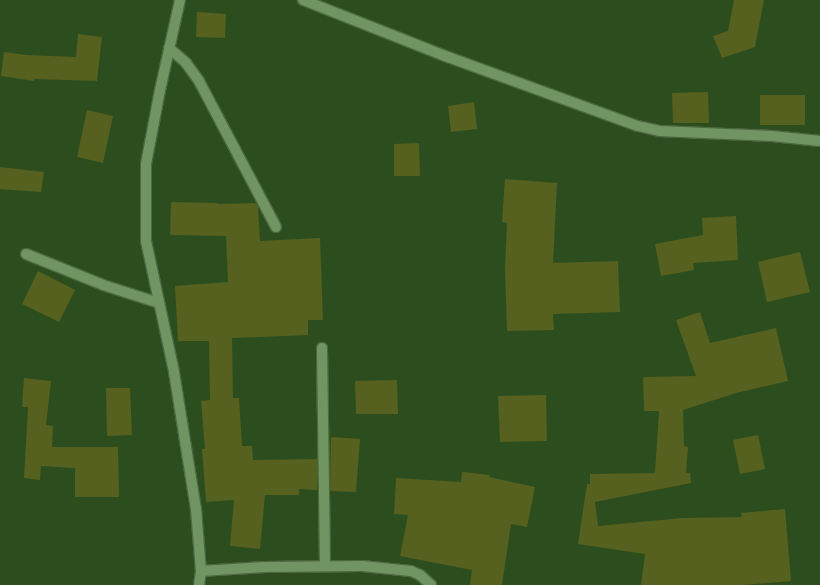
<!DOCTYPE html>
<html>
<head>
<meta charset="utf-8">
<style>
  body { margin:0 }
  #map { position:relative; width:820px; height:585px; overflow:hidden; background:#2c4e1e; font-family:"Noto Serif",serif }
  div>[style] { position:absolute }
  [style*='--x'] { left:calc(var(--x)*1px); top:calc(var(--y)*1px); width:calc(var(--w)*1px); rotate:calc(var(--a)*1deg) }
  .building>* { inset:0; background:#56601f }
  .roads { filter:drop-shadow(1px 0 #4c693e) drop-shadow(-1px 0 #4c693e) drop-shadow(0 1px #4c693e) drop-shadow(0 -1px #4c693e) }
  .minor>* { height:10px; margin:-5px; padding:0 5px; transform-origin:5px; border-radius:5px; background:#709562 }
  .tertiary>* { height:10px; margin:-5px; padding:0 5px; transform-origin:5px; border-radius:5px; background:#709562 }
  span { translate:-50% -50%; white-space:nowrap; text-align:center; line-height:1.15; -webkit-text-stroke:4px #2c4e1e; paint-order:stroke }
</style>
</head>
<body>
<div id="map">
  <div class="building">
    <i style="clip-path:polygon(734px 0,764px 0,755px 47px,722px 58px,713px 36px,728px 31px)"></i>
    <i style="clip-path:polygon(197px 12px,226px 14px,225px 38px,196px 37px)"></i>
    <i style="clip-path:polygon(78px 34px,102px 37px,97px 81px,34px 79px,34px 81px,1px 76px,4px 52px,26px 55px,76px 57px)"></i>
    <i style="clip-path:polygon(708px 92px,709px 123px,673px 123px,672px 93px)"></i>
    <i style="clip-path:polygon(760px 95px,805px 95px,805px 125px,760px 125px)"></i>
    <i style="clip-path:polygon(474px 102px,477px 129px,451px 132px,448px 106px)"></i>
    <i style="clip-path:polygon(87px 110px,113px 116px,103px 163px,77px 157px)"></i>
    <i style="clip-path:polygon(419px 143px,420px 176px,394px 176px,394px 144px)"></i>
    <i style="clip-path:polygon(0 167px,44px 172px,41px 192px,0 189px)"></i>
    <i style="clip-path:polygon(505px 179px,557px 183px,553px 263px,618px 261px,620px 312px,553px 314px,554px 330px,507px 331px,505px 269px,507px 223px,502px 222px)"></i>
    <i style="clip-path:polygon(171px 202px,217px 203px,217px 204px,256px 203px,258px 207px,260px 241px,320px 238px,323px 320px,308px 320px,308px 335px,232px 338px,233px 398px,239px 398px,242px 446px,252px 446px,253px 460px,317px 459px,317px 490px,299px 489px,299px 495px,265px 495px,260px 549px,230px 546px,234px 500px,206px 502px,202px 449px,205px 449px,201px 401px,210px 400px,209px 341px,178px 341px,175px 286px,228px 282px,226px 236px,170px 235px)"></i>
    <i style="clip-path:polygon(736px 216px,738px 260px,693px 263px,694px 270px,661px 276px,655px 244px,703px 235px,702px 218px)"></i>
    <i style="clip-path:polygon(800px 252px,810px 292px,767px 302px,758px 262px)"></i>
    <i style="clip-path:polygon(38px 271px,75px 290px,59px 322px,22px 304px)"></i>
    <i style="clip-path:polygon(700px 312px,710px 343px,776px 328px,788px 381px,736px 393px,683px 410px,684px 446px,688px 447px,686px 473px,690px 473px,691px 483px,595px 502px,598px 526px,682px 518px,742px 517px,741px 513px,785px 509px,791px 581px,744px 585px,641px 585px,645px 554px,578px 544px,587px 484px,590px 484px,590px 474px,655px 473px,659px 411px,644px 411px,643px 377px,696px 376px,676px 320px)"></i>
    <i style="clip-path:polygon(24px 378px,51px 381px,46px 425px,53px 426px,52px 447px,118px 447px,119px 497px,75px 497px,75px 468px,41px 466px,40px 480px,24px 478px,28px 407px,22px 407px)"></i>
    <i style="clip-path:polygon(397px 380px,398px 414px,356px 414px,355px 381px)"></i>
    <i style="clip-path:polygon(106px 388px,130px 388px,132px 435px,107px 436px)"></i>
    <i style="clip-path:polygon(546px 395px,547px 441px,500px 442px,498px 396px)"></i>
    <i style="clip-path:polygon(758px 435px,765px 469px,740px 474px,733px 440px)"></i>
    <i style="clip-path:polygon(331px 437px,360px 439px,356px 492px,330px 491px)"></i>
    <i style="clip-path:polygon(462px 472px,490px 475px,489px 477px,535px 487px,527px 527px,511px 524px,502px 585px,470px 585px,472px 570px,400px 556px,408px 515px,394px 514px,396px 478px,461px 482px)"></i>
  </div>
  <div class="roads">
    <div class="minor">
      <i style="--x:303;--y:0;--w:156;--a:21.5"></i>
      <i style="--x:448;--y:57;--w:202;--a:20"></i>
      <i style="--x:638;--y:126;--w:22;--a:13"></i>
      <i style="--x:659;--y:131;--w:113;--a:2.5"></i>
      <i style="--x:772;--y:136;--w:48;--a:5.9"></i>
      <i style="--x:169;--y:48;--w:23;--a:41"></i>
      <i style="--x:186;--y:63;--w:22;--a:54"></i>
      <i style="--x:199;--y:81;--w:165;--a:62.2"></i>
      <i style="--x:26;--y:254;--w:83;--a:21.9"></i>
      <i style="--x:103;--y:285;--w:59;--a:17.8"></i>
      <i style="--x:322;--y:348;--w:217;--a:89.2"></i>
      <i style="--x:201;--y:571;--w:64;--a:-3.6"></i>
      <i style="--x:265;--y:567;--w:97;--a:-0.6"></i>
      <i style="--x:362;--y:566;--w:49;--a:5.8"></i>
      <i style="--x:411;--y:571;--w:10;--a:24"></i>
      <i style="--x:420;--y:575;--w:15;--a:42"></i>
    </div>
    <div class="tertiary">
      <i style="--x:180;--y:0;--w:92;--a:102.5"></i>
      <i style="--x:160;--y:90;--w:75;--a:100.7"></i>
      <i style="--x:146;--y:164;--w:77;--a:90"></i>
      <i style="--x:146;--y:241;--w:134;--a:77.9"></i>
      <i style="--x:174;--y:372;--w:139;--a:80.9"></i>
      <i style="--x:196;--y:509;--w:62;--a:85.4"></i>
      <i style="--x:201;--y:571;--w:14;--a:98"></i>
    </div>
  </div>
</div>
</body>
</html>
